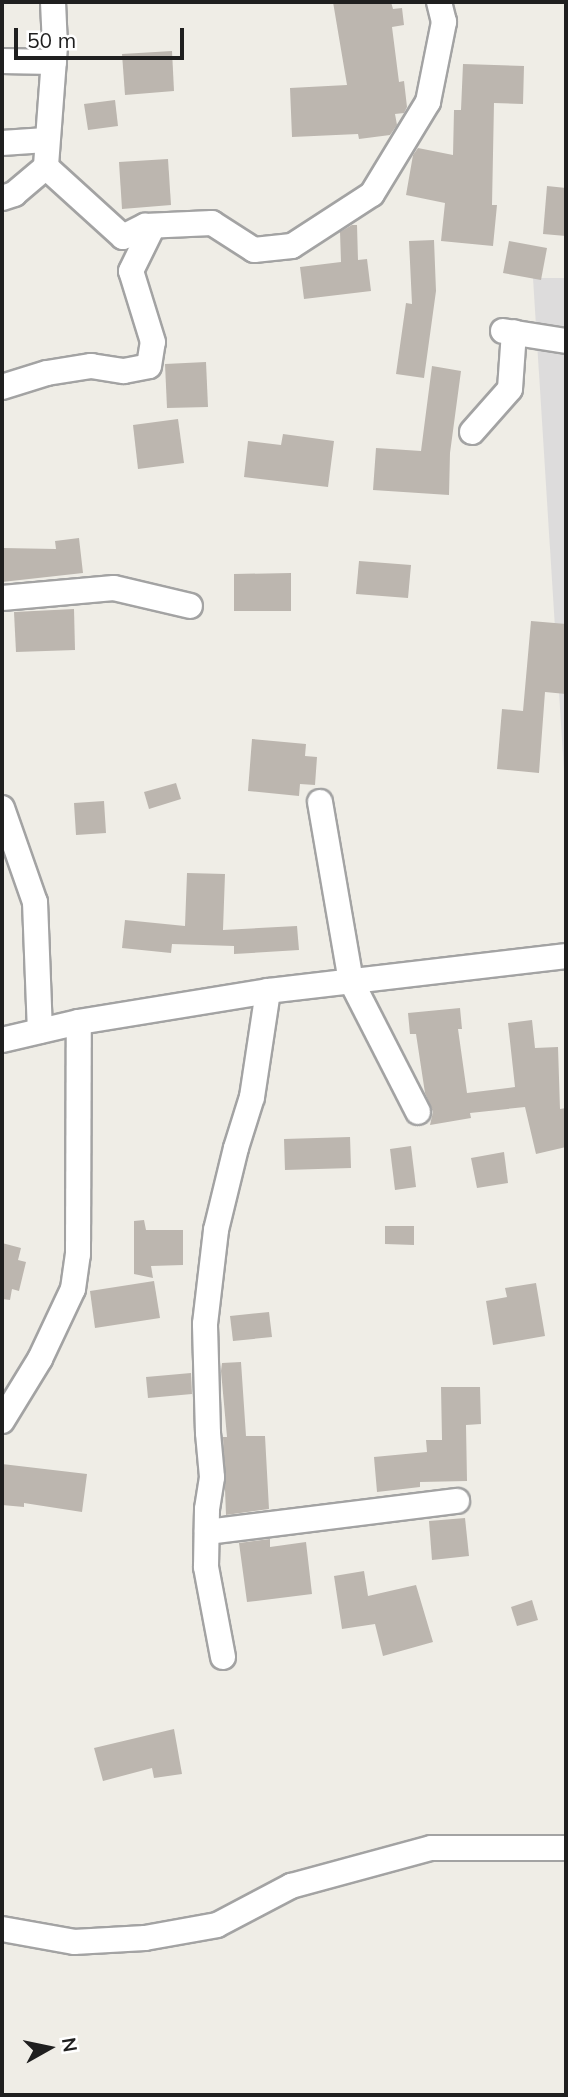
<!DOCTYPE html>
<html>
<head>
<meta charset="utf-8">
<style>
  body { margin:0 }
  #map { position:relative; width:568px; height:2097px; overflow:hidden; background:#efede6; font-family:Mulish,sans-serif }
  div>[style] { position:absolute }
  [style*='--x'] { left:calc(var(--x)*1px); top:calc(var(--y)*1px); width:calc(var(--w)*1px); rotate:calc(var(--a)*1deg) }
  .residential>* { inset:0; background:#dddcdc }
  .building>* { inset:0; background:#bcb6af }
  .roads { filter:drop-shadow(2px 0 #a3a3a3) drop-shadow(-2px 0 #a3a3a3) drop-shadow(0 2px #a3a3a3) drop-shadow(0 -2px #a3a3a3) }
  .minor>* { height:24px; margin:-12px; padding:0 12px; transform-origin:12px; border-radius:12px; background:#fff }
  span { translate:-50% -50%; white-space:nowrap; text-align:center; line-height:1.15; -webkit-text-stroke:5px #fff; paint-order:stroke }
  .frame { position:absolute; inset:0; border:4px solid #1f1f1f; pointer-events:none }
  .north { position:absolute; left:14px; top:2013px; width:70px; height:70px; -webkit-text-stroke:5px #fff; paint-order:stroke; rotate:81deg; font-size:19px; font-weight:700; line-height:28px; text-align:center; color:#1f1f1f }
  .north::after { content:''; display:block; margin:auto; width:24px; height:32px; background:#1f1f1f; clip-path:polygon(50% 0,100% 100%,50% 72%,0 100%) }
  .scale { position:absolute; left:14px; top:28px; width:170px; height:32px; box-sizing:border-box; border:4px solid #1f1f1f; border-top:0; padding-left:9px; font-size:21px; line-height:24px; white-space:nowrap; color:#1f1f1f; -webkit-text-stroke:5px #fff; paint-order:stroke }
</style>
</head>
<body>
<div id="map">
  <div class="residential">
    <i style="clip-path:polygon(533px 278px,566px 278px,566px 803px)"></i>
  </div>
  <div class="building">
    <i style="clip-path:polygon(333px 2px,391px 2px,393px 9px,402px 8px,404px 25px,392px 27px,399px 82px,404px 81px,407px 107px,404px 113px,395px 114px,397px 125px,390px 135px,359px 139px,358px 134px,292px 137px,290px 88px,347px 85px)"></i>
    <i style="clip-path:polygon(172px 51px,174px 91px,125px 95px,122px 54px)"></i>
    <i style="clip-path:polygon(463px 64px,524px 66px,523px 104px,494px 103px,492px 205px,497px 205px,493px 246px,441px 241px,445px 203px,406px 195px,413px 155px,418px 148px,453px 155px,454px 110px,461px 110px)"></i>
    <i style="clip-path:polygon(115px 100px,118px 126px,88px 130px,84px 104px)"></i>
    <i style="clip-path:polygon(168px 159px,171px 205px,122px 209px,119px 162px)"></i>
    <i style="clip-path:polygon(547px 186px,566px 188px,566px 236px,543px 234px)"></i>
    <i style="clip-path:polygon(352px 225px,357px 225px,358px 260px,367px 259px,371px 291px,304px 299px,300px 267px,341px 262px,340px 232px)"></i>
    <i style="clip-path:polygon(434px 240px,436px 291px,424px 378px,396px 374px,406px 303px,412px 304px,409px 241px)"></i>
    <i style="clip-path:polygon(509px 241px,547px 248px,541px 280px,503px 273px)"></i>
    <i style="clip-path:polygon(206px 362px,208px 407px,167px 408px,165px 364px)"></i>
    <i style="clip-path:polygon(432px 366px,461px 371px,450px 453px,449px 495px,373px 490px,376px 448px,421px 451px)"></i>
    <i style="clip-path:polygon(178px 419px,184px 463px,138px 469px,133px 425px)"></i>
    <i style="clip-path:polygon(283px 434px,334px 441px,328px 487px,244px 477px,248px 441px,281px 445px)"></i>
    <i style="clip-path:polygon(79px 538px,83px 573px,2px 582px,3px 548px,56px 549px,55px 541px)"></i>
    <i style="clip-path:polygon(359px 561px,411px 565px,408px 598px,356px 594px)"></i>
    <i style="clip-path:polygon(291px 573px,291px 611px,234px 611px,234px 574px)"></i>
    <i style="clip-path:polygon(74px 609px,75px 650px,16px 652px,14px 612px)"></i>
    <i style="clip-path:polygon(531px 621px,566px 624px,566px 694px,545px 692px,539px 773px,497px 769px,502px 709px,523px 711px)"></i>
    <i style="clip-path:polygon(252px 739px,306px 744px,305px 756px,317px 757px,315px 785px,300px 784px,299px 796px,248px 791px)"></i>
    <i style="clip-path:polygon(176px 783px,181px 799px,149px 809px,144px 792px)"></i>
    <i style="clip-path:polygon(104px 801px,106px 833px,76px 835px,74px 803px)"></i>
    <i style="clip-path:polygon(187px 873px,225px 874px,223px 930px,297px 926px,299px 950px,234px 954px,234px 946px,172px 944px,171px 953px,122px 948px,125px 920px,185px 926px)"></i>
    <i style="clip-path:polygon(460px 1008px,462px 1029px,458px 1029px,467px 1093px,515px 1087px,508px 1023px,532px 1020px,535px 1048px,558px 1047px,560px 1109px,566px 1108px,566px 1147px,536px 1154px,525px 1107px,470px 1113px,471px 1118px,430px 1125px,433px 1112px,425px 1093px,416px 1034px,410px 1034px,408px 1013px)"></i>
    <i style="clip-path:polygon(350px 1137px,351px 1168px,285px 1170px,284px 1139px)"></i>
    <i style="clip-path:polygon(411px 1146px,416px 1187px,395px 1190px,390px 1149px)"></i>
    <i style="clip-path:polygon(504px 1152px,508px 1183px,477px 1188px,471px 1158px)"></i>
    <i style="clip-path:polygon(144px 1220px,146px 1230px,183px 1230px,183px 1265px,151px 1266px,153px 1278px,134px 1274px,134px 1221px)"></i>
    <i style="clip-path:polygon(385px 1226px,414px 1226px,414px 1245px,385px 1244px)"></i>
    <i style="clip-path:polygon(2px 1243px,21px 1248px,18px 1260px,26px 1262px,19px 1291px,12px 1289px,10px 1300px,2px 1299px)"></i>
    <i style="clip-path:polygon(154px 1281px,160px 1318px,95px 1328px,90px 1291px)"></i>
    <i style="clip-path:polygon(536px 1283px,545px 1336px,493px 1345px,486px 1301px,507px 1297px,505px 1288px)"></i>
    <i style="clip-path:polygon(269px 1312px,272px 1337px,233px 1341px,230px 1316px)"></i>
    <i style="clip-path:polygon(241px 1362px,246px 1436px,265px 1436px,269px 1509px,226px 1515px,223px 1437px,227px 1437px,221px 1371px,222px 1363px)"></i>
    <i style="clip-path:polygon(191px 1373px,192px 1394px,148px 1398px,146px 1377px)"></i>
    <i style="clip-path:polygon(441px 1387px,480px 1387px,481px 1424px,466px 1425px,467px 1481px,420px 1482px,420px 1487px,377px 1492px,374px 1457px,427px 1452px,426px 1440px,442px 1440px)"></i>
    <i style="clip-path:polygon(2px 1464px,87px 1474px,82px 1512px,24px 1503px,24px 1507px,2px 1505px)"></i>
    <i style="clip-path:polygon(465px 1518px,469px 1556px,432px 1560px,429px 1521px)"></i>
    <i style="clip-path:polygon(270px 1539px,270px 1547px,306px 1542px,312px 1594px,247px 1602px,239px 1543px)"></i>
    <i style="clip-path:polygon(364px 1571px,368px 1596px,416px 1585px,433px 1642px,383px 1656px,375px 1624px,342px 1629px,334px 1576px)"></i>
    <i style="clip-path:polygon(532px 1600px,538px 1620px,517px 1626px,511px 1607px)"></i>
    <i style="clip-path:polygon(174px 1729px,182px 1774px,154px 1778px,152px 1768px,103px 1781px,94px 1748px)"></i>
  </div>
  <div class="roads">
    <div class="minor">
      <i style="--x:53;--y:2;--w:44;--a:87.4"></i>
      <i style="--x:55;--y:46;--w:121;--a:94.3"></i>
      <i style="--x:46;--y:167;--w:104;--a:42.3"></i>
      <i style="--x:123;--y:237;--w:25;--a:-27"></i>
      <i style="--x:145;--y:226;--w:67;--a:-2.6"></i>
      <i style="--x:212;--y:223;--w:50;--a:32.7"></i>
      <i style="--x:254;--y:250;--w:38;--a:-6"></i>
      <i style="--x:292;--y:246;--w:95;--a:-33"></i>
      <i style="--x:372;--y:194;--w:108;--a:-58.7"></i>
      <i style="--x:428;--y:102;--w:82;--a:-78.7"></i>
      <i style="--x:444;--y:22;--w:21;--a:-104"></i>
      <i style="--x:2;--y:61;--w:52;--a:1.1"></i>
      <i style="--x:2;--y:143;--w:44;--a:-3.9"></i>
      <i style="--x:2;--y:198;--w:13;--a:-18"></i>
      <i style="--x:14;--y:194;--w:42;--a:-40.2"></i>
      <i style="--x:503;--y:331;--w:64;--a:9"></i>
      <i style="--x:2;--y:387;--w:47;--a:-17.3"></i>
      <i style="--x:47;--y:373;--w:45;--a:-9"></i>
      <i style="--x:91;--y:366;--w:33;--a:9"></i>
      <i style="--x:124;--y:371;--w:25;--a:-11"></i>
      <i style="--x:149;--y:366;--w:24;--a:-81"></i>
      <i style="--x:153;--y:342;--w:74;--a:-107.2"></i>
      <i style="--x:131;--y:271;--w:50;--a:-63.9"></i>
      <i style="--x:472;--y:432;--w:57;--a:-48.5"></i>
      <i style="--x:510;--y:389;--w:57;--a:-86"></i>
      <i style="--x:2;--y:598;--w:112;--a:-5.1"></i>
      <i style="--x:114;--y:588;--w:78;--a:13.3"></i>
      <i style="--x:320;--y:802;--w:182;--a:80.2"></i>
      <i style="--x:351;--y:981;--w:147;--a:62.9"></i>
      <i style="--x:2;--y:808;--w:100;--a:70.7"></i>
      <i style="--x:35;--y:902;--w:129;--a:87.8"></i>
      <i style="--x:2;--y:1040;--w:79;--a:-13.2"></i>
      <i style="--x:79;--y:1022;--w:192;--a:-9.3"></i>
      <i style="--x:268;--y:991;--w:300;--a:-6.7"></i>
      <i style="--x:2;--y:1421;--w:73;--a:-58.5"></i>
      <i style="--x:40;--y:1359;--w:77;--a:-64.8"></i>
      <i style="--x:73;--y:1289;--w:35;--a:-82"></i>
      <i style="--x:78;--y:1254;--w:232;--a:-89.8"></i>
      <i style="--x:207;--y:1532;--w:252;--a:-7.1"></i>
      <i style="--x:223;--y:1657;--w:92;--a:-100.7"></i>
      <i style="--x:206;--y:1567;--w:58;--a:-89"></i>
      <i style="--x:207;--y:1509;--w:32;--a:-81"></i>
      <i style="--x:212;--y:1477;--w:44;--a:-95.2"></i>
      <i style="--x:208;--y:1433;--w:109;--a:-91.6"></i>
      <i style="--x:205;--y:1324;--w:95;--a:-83.3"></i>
      <i style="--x:216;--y:1230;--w:84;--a:-76.3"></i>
      <i style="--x:236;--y:1148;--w:53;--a:-72.6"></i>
      <i style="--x:252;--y:1097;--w:107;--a:-81.4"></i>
      <i style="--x:2;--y:1929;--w:73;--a:10.2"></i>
      <i style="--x:74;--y:1942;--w:71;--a:-3.2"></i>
      <i style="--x:145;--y:1938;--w:73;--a:-10.2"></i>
      <i style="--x:217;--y:1925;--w:84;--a:-27.8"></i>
      <i style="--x:291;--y:1886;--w:145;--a:-15.2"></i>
      <i style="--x:431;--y:1848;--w:135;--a:0"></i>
    </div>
  </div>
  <div class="frame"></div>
  <div class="north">N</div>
  <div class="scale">50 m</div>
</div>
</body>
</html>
